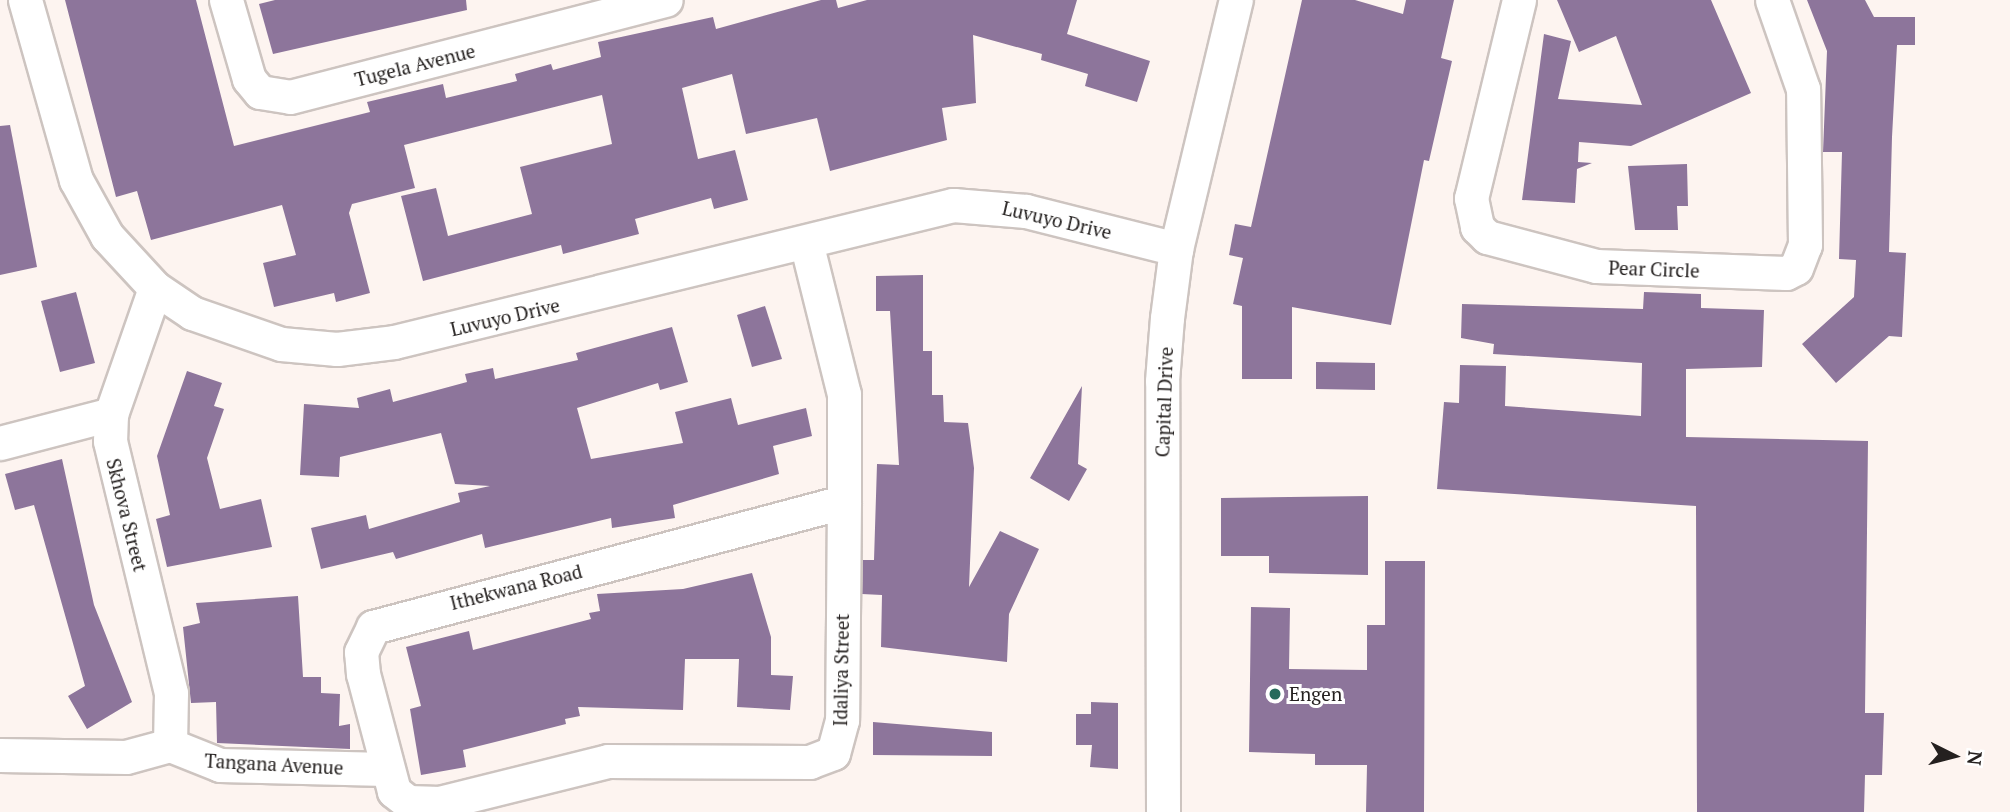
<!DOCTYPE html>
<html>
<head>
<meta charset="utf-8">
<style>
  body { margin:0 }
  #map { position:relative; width:2010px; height:812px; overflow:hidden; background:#fdf4f0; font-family:"PT Serif",serif }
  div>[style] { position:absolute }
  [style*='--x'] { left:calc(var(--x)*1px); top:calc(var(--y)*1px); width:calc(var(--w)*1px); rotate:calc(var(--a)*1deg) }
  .building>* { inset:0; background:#8d759b }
  .roads { filter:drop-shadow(2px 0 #cdc4c0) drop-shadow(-2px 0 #cdc4c0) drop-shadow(0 2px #cdc4c0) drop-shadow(0 -2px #cdc4c0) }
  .minor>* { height:33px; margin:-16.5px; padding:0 16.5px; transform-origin:16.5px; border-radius:16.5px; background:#fff }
  .dots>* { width:19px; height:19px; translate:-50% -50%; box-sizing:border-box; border:4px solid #fff; border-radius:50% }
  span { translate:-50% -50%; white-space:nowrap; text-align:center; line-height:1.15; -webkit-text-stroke:6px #fff; paint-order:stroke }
  .street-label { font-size:19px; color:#24201f }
  .poi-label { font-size:19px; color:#24201f }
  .left { translate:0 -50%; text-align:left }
  .north { position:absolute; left:1919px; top:721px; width:70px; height:70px; -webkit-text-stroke:5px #fff; paint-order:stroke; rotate:96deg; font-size:19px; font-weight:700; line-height:28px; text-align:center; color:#24201f }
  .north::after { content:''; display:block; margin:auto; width:24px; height:32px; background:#24201f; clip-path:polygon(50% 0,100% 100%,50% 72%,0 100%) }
</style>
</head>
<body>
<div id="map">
  <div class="building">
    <i style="clip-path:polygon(65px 0,196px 0,234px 146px,370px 112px,367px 102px,443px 84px,446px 98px,517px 81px,515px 74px,551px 64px,553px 70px,601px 57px,598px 42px,713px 17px,716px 29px,821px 0,836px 0,838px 8px,867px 0,1077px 0,1067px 34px,1150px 61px,1137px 102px,1085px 86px,1088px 74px,1041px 60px,1042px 54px,973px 35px,976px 103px,942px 108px,947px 140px,830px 171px,817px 118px,746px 134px,732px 74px,682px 88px,698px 159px,735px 150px,748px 200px,714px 209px,711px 198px,635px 219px,639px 234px,563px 254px,561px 245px,423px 281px,401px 196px,436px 188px,448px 236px,532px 214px,520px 167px,612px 144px,602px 95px,404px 145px,415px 188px,352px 204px,349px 213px,370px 293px,336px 302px,334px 293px,274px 307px,263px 263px,296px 255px,282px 205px,151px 240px,137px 191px,116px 197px)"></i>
    <i style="clip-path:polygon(275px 0,466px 0,467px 10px,273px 54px,259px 4px)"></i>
    <i style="clip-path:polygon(1302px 0,1355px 0,1403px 14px,1406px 0,1454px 0,1441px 58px,1452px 61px,1429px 161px,1424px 160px,1391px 325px,1292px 307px,1292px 379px,1242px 379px,1242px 306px,1233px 304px,1243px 258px,1229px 255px,1235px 224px,1251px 227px)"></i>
    <i style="clip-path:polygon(1557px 0,1711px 0,1751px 93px,1631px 146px,1579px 142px,1578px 162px,1592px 163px,1577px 169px,1575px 203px,1522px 200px,1544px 34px,1571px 41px,1558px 99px,1642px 105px,1616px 36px,1579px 52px)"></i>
    <i style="clip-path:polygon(1807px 0,1865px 0,1874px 17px,1915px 17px,1915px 45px,1897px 45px,1892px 137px,1889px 252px,1906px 253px,1902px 337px,1889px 336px,1836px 383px,1802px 344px,1854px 297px,1856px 260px,1839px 259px,1842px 152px,1823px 152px,1827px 51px)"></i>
    <i style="clip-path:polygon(10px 125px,37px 267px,0 275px,0 126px)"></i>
    <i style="clip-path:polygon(1687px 164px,1688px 206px,1677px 206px,1678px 230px,1635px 230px,1628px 166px)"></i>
    <i style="clip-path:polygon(923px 275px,923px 351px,932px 351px,932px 395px,943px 395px,944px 422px,968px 423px,974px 468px,969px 587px,1000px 531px,1039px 549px,1009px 614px,1007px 662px,881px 647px,882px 595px,862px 594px,863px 560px,874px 560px,877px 464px,899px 465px,890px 311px,876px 311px,876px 276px)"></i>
    <i style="clip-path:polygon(76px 292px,95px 363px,60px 372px,41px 301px)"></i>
    <i style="clip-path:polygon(1644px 292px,1701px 294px,1701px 308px,1764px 310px,1762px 367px,1686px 369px,1686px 437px,1868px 441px,1865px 713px,1884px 713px,1882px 775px,1865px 775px,1864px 812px,1697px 812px,1696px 506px,1437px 489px,1444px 402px,1459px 403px,1460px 365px,1506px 366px,1505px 406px,1641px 416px,1642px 363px,1493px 354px,1494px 344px,1461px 338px,1462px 304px,1643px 309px)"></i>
    <i style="clip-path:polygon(765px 306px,782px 359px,752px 367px,737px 315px)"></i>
    <i style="clip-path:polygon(672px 327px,688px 382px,660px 390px,658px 383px,577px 408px,591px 459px,683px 443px,675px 412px,731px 398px,738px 425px,806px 408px,812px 436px,773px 446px,779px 474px,673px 505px,675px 518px,612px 528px,611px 518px,485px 548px,482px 534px,396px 559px,393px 552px,321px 569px,311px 528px,366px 515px,369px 529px,460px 502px,458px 493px,490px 486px,455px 484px,441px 433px,340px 457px,339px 477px,300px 475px,304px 404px,359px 408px,357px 398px,390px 389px,393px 402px,467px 382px,465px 374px,493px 368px,495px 379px,578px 360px,576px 353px)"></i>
    <i style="clip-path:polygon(1316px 362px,1375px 363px,1375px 390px,1316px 389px)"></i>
    <i style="clip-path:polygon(187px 371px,222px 383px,214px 406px,224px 409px,207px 458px,220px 509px,261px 499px,272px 547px,167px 567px,156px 519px,170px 515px,157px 456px)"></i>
    <i style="clip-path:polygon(1082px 386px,1078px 464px,1087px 469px,1069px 501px,1030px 478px)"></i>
    <i style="clip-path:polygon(62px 459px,94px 605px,132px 702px,87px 729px,68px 696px,85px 686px,34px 505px,15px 510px,5px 474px)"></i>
    <i style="clip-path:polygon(1368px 496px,1368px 575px,1269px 573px,1269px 556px,1221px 556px,1221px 498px)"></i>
    <i style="clip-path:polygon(1385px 561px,1425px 561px,1424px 812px,1366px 812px,1367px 765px,1315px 765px,1315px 754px,1249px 752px,1251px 607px,1290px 608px,1289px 669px,1367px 670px,1367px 625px,1385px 625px)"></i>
    <i style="clip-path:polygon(752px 573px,771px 637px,771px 675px,793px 676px,790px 710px,737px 707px,739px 659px,685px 659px,683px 710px,578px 707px,580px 716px,565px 719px,566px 724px,463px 750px,466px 767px,421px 775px,410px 709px,421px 706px,406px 647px,469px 631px,473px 650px,591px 619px,589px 613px,600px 611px,597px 594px,683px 589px)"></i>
    <i style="clip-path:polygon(298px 596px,303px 677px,321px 677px,321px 693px,340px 694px,339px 726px,350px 724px,350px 749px,217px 743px,216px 702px,191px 703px,183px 627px,200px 623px,196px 603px)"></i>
    <i style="clip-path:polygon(1091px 702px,1118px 703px,1118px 769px,1090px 767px,1092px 745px,1076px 745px,1076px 714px,1091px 714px)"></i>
    <i style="clip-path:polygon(873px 722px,992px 732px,992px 756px,873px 755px)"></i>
  </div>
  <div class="roads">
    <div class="minor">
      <i style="--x:25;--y:0;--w:187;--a:74.2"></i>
      <i style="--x:76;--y:180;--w:64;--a:61"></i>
      <i style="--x:107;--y:236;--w:71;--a:47.3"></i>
      <i style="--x:155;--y:288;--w:45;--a:34"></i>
      <i style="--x:192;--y:313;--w:94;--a:19.2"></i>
      <i style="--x:281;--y:344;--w:56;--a:5.1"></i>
      <i style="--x:337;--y:349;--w:57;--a:-7"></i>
      <i style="--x:394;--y:342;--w:576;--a:-13.77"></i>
      <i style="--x:953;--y:205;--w:73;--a:4.7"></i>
      <i style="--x:1026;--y:211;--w:155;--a:14.2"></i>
      <i style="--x:226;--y:0;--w:82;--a:73.8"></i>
      <i style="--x:249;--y:79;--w:17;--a:50"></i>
      <i style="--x:260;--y:92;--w:30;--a:9"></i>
      <i style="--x:290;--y:97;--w:388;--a:-14.5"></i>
      <i style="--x:1519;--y:0;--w:204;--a:103.6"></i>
      <i style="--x:1471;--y:198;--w:30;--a:78"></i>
      <i style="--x:1477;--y:227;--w:14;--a:45"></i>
      <i style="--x:1487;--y:237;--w:113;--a:14.9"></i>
      <i style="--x:1596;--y:266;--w:190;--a:2.1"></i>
      <i style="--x:1786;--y:273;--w:11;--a:-27"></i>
      <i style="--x:1796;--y:268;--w:25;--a:-69"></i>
      <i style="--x:1805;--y:245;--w:156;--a:-90.7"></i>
      <i style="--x:1803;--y:89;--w:94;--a:-109.2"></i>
      <i style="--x:806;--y:242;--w:157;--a:76"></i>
      <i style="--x:844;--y:394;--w:108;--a:90"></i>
      <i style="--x:844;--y:502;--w:218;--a:90.5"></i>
      <i style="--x:842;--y:720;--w:34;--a:105"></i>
      <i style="--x:833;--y:753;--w:25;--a:159"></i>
      <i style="--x:810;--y:762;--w:202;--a:-179.7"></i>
      <i style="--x:608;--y:761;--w:173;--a:166"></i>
      <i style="--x:440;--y:803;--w:32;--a:-178"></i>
      <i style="--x:408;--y:802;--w:18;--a:-142"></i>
      <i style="--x:394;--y:791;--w:121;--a:-104.8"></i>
      <i style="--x:363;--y:674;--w:22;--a:-95"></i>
      <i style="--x:361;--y:652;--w:28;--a:-64"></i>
      <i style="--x:373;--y:627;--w:487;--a:-14.9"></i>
      <i style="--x:155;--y:288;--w:133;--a:109.2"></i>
      <i style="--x:111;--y:414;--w:27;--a:92"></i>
      <i style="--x:110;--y:441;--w:259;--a:76.4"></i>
      <i style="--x:171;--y:693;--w:52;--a:91.1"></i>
      <i style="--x:0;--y:443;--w:115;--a:-14.6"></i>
      <i style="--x:170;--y:745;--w:54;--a:21.8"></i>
      <i style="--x:220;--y:765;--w:166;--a:1.4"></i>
      <i style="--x:0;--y:755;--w:126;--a:0.9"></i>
      <i style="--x:126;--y:757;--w:46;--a:-15.3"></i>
      <i style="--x:1163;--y:812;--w:431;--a:-90.1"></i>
      <i style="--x:1162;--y:381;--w:63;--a:-85.5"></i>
      <i style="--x:1167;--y:318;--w:70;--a:-82.6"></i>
      <i style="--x:1176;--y:249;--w:256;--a:-76.5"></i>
    </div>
  </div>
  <div class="dots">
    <i style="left:1275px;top:694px;background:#266a5b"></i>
  </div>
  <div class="street-label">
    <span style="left:415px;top:65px;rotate:-14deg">Tugela Avenue</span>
    <span style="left:1057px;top:220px;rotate:13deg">Luvuyo Drive</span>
    <span style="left:1654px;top:269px;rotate:2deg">Pear Circle</span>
    <span style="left:505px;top:317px;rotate:-13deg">Luvuyo Drive</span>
    <span style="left:1164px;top:402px;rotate:-88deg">Capital Drive</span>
    <span style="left:127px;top:515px;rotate:76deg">Skhova Street</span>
    <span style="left:516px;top:587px;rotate:-14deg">Ithekwana Road</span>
    <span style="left:841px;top:670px;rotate:-89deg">Idaliya Street</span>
    <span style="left:274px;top:764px;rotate:3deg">Tangana Avenue</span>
  </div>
  <div class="poi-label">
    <span class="left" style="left:1289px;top:694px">Engen</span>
  </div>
  <div class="north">N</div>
</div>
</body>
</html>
